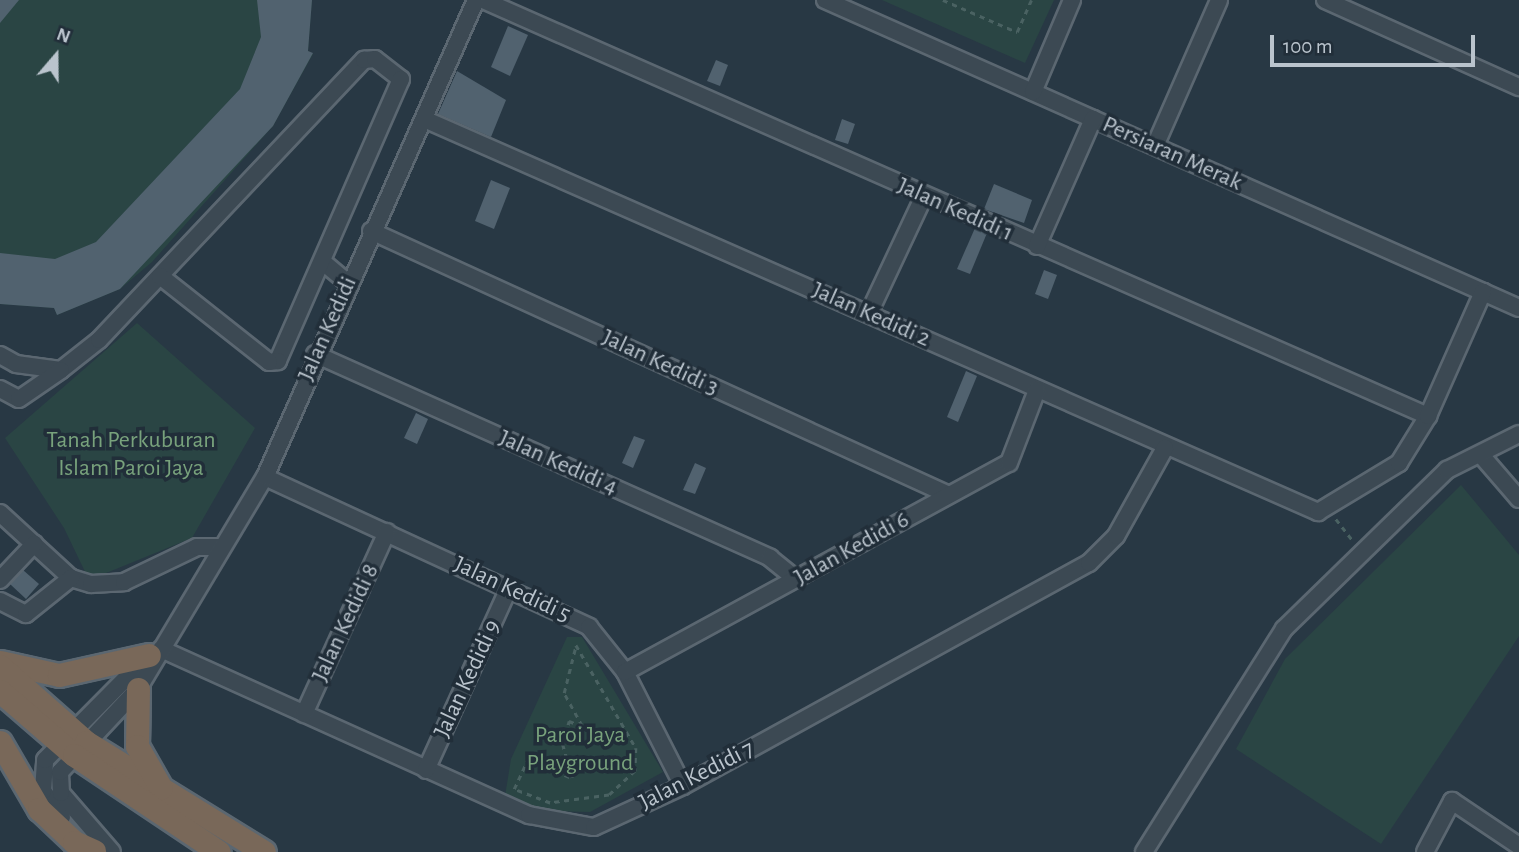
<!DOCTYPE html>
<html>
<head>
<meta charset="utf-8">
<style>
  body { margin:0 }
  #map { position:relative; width:1519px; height:852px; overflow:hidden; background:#283844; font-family:"Alegreya Sans",sans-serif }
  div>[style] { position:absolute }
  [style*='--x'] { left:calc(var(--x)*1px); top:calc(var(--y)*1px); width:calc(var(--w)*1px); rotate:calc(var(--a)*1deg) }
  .green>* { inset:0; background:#2a4544 }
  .building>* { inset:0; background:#51626f }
  .path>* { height:2.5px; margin-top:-1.25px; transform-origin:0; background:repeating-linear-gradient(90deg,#4a6262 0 5px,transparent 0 10px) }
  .roads { filter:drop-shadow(2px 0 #5b6771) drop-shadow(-2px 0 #5b6771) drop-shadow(0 2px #5b6771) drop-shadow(0 -2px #5b6771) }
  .minor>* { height:16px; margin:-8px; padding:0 8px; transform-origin:8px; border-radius:8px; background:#3c4953 }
  .highway>* { height:23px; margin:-11.5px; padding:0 11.5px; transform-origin:11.5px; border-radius:11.5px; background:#796859 }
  span { translate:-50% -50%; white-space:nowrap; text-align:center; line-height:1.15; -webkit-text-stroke:7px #212e39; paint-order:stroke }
  .street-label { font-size:24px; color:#bac4cd }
  .park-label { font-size:24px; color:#78a27c }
  .north { position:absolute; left:21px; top:21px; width:70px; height:70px; -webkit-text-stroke:5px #212e39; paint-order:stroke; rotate:20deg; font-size:19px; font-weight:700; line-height:28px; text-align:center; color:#bac4cd }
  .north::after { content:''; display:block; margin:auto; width:24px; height:32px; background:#bac4cd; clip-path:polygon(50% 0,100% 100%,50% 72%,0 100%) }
  .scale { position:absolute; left:1270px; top:35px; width:205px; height:32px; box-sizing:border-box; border:4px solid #bac4cd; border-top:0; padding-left:9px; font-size:21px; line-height:24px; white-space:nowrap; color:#bac4cd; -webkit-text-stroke:5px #212e39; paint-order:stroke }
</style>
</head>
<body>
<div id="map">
  <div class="green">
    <i style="clip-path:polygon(0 0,312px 0,308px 51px,313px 54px,273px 126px,152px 262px,120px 289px,57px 315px,54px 308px,0 304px)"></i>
    <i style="clip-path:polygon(882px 0,1054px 0,1025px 63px)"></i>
    <i style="clip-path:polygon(137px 323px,255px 428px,192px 538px,89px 580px,64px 528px,5px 438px)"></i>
    <i style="clip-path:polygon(1461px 485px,1519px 555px,1519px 636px,1381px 844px,1236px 749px,1285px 659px)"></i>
    <i style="clip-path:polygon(567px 637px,582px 637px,663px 772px,590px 812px,548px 811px,505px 796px,511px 759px)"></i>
  </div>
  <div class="building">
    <i style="clip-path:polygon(0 0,19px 0,0 23px)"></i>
    <i style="clip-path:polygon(257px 0,312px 0,308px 51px,313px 53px,273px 126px,120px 289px,57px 315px,54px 308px,0 304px,0 253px,55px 259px,96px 242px,240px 89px,261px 37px)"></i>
    <i style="clip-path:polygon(508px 26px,528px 35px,510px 76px,491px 67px)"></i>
    <i style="clip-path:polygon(716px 60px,728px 65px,720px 86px,707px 81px)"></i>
    <i style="clip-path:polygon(457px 71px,506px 100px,491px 137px,438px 114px)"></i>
    <i style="clip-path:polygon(842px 119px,855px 124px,848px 144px,835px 140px)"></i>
    <i style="clip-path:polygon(491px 180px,510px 188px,494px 229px,475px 221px)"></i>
    <i style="clip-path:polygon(994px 184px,1032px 200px,1024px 223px,984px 209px)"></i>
    <i style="clip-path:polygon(975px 228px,987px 233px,970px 274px,957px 269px)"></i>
    <i style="clip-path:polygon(1044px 270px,1057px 275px,1048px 299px,1035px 294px)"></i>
    <i style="clip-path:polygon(966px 371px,977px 376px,958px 422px,947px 417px)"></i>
    <i style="clip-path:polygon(416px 413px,428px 419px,417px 444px,404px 438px)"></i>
    <i style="clip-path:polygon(634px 436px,645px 440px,633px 468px,622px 463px)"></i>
    <i style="clip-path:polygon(695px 463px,706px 468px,695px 494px,683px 490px)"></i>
    <i style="clip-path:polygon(23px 570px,39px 584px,26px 599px,10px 584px)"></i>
  </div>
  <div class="path">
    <i style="--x:943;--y:0;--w:81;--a:23.4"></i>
    <i style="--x:1017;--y:32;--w:35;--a:-66"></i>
    <i style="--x:1336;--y:519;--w:28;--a:52"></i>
    <i style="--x:576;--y:645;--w:119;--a:59.8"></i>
    <i style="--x:636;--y:748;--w:23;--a:92"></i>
    <i style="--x:635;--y:771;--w:35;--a:137"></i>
    <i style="--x:609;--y:795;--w:60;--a:172.3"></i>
    <i style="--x:550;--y:803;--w:39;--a:-159"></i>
    <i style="--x:514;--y:789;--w:33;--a:-65"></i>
    <i style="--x:528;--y:759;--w:48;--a:23.4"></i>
    <i style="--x:572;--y:778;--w:35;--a:-106"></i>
    <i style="--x:562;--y:744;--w:24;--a:-73"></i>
    <i style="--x:569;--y:721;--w:14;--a:21"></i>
    <i style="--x:582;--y:726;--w:38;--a:-119"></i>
    <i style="--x:564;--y:693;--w:49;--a:-76"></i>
  </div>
  <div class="roads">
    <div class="minor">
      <i style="--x:483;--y:0;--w:1033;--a:23.76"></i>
      <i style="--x:825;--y:0;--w:759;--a:23.93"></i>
      <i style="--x:1325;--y:0;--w:213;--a:24.2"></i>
      <i style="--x:1033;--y:92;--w:100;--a:-67"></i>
      <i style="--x:424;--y:119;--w:977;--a:23.73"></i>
      <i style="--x:1318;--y:512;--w:95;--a:-31.2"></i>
      <i style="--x:1399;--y:463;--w:55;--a:-58.3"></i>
      <i style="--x:1428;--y:416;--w:136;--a:-66.1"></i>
      <i style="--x:1155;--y:146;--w:159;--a:-66.3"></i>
      <i style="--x:371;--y:231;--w:635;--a:24.55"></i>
      <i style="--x:1037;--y:246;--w:139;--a:-66.2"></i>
      <i style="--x:323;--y:262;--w:33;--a:40"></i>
      <i style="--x:869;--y:313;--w:129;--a:-64.8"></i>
      <i style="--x:315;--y:354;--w:499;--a:24.1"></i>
      <i style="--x:770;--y:558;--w:33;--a:39"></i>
      <i style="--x:0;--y:355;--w:18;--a:29"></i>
      <i style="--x:16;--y:364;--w:45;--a:7.6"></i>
      <i style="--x:61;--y:370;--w:48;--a:-38.3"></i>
      <i style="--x:99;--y:340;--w:386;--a:-46.6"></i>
      <i style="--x:364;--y:60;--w:11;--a:-5"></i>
      <i style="--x:375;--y:59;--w:33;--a:38"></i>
      <i style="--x:401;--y:79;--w:308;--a:113.6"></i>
      <i style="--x:278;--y:361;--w:9;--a:174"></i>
      <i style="--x:269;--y:362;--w:139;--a:-141.7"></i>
      <i style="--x:0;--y:389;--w:21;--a:28"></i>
      <i style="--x:19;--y:399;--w:51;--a:-34.6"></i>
      <i style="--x:1481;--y:455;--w:58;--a:49.2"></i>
      <i style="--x:265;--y:477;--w:357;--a:24.8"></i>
      <i style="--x:589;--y:627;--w:58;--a:51.3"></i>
      <i style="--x:625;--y:672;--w:128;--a:63"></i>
      <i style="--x:0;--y:513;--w:96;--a:42.5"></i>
      <i style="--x:71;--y:578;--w:21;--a:17"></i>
      <i style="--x:91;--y:584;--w:33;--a:-3"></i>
      <i style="--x:124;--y:582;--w:81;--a:-25.6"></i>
      <i style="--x:197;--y:547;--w:24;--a:0"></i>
      <i style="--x:0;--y:580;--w:50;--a:-46.6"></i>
      <i style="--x:0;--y:601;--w:29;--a:27"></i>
      <i style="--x:26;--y:614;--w:58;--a:-38.7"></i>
      <i style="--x:161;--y:649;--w:404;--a:24.3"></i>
      <i style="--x:529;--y:815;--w:66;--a:10.5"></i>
      <i style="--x:594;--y:827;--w:98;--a:-24.7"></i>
      <i style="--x:683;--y:786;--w:463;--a:-28.8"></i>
      <i style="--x:1089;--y:563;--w:38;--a:-45"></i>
      <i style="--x:1116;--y:536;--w:101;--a:-60.9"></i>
      <i style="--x:625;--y:672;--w:437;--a:-28.6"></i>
      <i style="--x:1009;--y:463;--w:78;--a:-69"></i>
      <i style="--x:304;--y:714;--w:200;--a:-65.5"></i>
      <i style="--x:426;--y:770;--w:200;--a:-65.5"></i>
      <i style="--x:62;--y:817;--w:32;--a:-126"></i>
      <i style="--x:43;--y:791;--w:31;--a:-86"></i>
      <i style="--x:45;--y:760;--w:148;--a:-45.3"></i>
      <i style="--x:112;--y:852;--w:78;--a:-130.8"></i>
      <i style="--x:61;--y:793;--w:21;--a:-93"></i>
      <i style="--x:60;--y:772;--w:114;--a:-46.8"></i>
      <i style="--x:138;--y:689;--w:247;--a:-59.1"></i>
      <i style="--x:265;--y:477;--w:522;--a:-66.14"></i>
      <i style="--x:1144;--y:852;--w:263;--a:-57.9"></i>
      <i style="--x:1284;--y:629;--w:228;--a:-44.3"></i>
      <i style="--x:1447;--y:470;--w:80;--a:-26.6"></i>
      <i style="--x:1425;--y:852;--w:58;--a:-62.1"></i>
      <i style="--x:1452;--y:801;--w:81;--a:33.9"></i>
    </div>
    <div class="highway">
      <i style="--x:0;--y:662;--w:60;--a:12.4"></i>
      <i style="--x:59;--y:675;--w:92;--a:-12.5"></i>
      <i style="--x:0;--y:666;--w:115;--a:41.5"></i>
      <i style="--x:86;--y:742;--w:209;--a:31.7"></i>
      <i style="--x:138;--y:689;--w:57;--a:91"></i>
      <i style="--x:137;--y:746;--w:48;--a:60.3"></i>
      <i style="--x:0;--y:691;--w:98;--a:40.9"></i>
      <i style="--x:74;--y:755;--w:174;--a:33.8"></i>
      <i style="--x:0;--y:742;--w:78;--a:59.8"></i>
      <i style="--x:39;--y:809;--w:48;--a:43.3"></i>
      <i style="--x:74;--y:842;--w:22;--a:24"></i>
    </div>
  </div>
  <div class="street-label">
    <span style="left:1172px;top:154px;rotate:24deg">Persiaran Merak</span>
    <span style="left:955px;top:210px;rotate:24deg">Jalan Kedidi 1</span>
    <span style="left:871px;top:315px;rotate:24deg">Jalan Kedidi 2</span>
    <span style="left:328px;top:329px;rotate:-66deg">Jalan Kedidi</span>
    <span style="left:660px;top:363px;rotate:25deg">Jalan Kedidi 3</span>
    <span style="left:558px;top:463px;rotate:24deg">Jalan Kedidi 4</span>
    <span style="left:852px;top:549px;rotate:-29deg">Jalan Kedidi 6</span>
    <span style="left:512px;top:590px;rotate:25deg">Jalan Kedidi 5</span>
    <span style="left:346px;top:623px;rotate:-65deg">Jalan Kedidi 8</span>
    <span style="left:468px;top:679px;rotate:-65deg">Jalan Kedidi 9</span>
    <span style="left:697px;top:776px;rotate:-27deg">Jalan Kedidi 7</span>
  </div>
  <div class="park-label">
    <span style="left:131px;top:455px">Tanah Perkuburan<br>Islam Paroi Jaya</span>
    <span style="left:580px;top:750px">Paroi Jaya<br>Playground</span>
  </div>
  <div class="north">N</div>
  <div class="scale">100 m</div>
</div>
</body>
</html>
